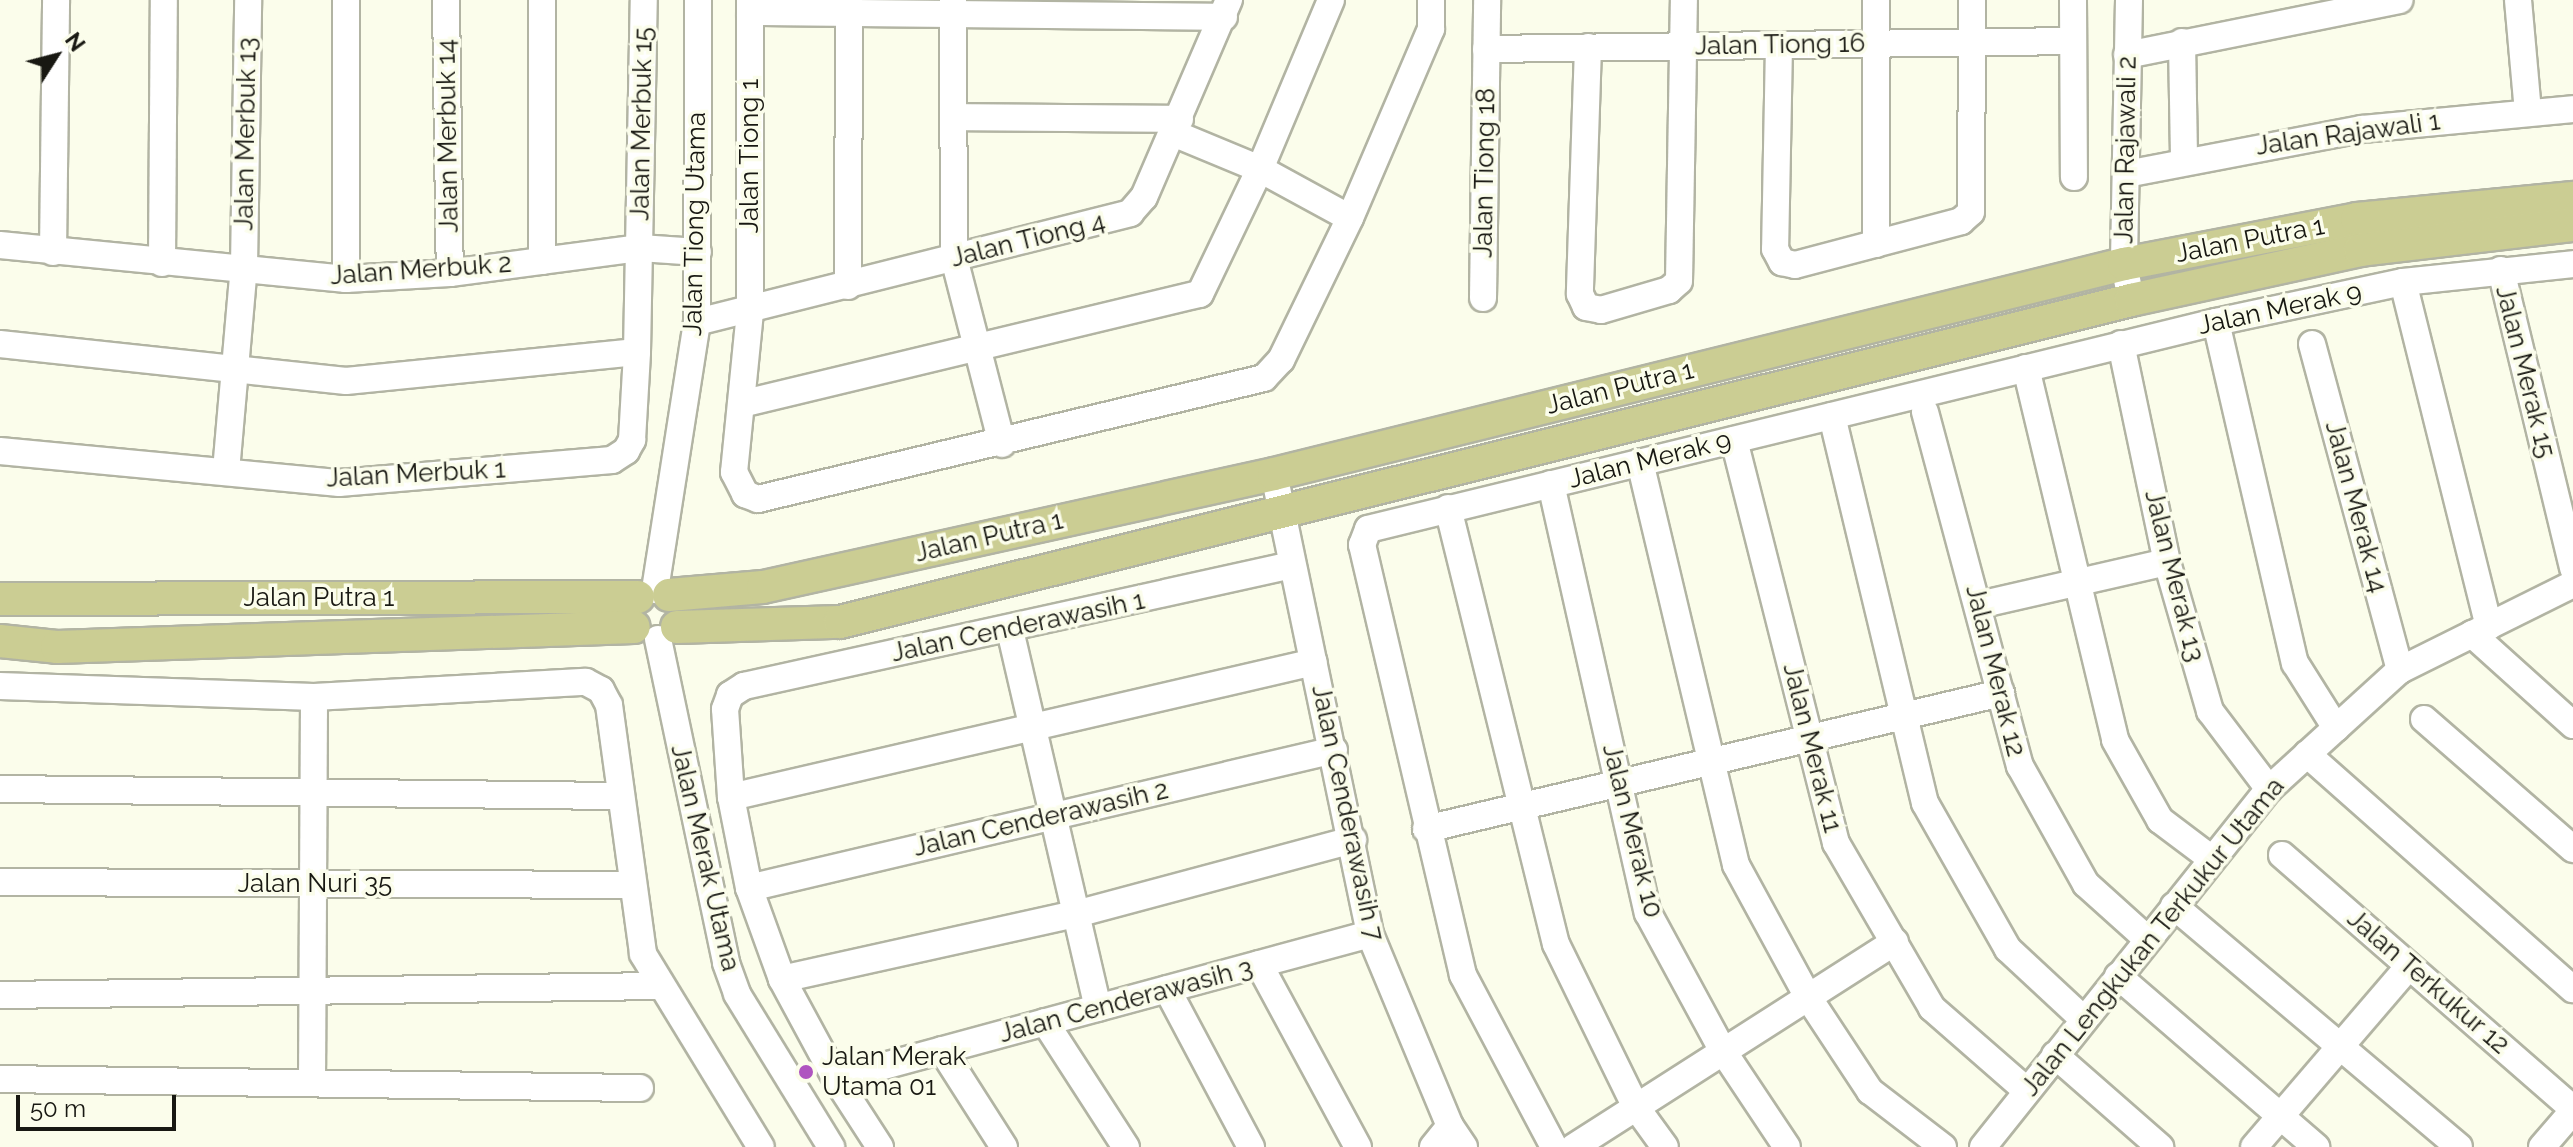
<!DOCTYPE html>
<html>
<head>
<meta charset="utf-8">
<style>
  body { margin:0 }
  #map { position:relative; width:2573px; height:1147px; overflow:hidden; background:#fbfdeb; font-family:Raleway,sans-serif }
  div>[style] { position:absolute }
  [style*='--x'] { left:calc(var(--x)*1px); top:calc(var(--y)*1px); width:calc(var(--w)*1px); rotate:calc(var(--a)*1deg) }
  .roads { filter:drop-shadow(2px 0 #b2b4a3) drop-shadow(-2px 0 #b2b4a3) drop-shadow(0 2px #b2b4a3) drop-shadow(0 -2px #b2b4a3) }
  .minor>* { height:26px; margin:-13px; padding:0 13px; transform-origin:13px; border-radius:13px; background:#fff }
  .major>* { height:32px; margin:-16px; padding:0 16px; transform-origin:16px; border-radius:16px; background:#cbcd93 }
  .dots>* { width:22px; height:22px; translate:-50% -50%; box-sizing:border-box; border:4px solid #fbfdeb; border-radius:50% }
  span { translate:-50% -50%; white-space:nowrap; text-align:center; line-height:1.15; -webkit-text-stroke:7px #fbfdeb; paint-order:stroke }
  .street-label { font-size:26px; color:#181812 }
  .poi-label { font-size:26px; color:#181812 }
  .left { translate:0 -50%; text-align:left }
  .north { position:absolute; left:16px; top:16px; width:80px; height:80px; -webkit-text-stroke:6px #fbfdeb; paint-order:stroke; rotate:54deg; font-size:22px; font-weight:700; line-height:32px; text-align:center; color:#181812 }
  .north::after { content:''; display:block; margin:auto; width:28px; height:36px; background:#181812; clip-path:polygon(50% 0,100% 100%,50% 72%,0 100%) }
  .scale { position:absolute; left:16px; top:1095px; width:160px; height:36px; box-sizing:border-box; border:4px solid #181812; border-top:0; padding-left:10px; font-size:24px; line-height:28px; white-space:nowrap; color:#181812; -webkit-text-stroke:6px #fbfdeb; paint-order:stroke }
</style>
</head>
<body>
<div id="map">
  <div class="roads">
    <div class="minor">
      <i style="--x:446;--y:0;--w:273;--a:89.2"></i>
      <i style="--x:750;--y:0;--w:312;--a:90"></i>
      <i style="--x:750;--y:312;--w:161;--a:95.7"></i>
      <i style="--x:734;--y:472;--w:25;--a:63"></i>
      <i style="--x:745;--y:494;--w:14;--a:21"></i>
      <i style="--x:758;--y:499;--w:520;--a:-13.45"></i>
      <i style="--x:1264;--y:378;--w:25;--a:-47"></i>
      <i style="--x:1281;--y:360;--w:158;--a:-64.1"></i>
      <i style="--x:1350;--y:218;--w:206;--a:-66.8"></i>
      <i style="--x:1431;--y:29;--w:29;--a:-90"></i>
      <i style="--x:953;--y:0;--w:258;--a:89.8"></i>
      <i style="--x:954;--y:258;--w:192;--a:75.5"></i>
      <i style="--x:2073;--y:0;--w:177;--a:89.7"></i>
      <i style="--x:2129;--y:0;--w:264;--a:91.1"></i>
      <i style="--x:2124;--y:264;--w:37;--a:79"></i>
      <i style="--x:2518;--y:0;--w:111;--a:84.9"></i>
      <i style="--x:750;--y:12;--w:474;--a:0.6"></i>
      <i style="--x:2182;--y:42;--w:117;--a:89"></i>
      <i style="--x:1779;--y:45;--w:204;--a:91.1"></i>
      <i style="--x:1775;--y:249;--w:15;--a:62"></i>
      <i style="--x:1782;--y:262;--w:13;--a:13"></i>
      <i style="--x:1795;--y:265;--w:172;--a:-14.8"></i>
      <i style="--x:1961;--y:221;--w:13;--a:-42"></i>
      <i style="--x:1971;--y:212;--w:212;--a:-89.7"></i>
      <i style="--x:1588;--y:47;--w:247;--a:91.9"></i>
      <i style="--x:1580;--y:294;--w:14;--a:65"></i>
      <i style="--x:1586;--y:307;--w:15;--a:11"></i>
      <i style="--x:1601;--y:310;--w:71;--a:-16.4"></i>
      <i style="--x:1669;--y:290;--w:13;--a:-42"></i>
      <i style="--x:1679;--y:281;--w:281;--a:-89"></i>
      <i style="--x:1486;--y:49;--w:587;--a:-0.78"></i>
      <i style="--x:2127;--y:55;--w:278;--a:-11.4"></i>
      <i style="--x:954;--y:117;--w:226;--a:0.5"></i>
      <i style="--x:1173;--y:133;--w:94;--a:22.5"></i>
      <i style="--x:1260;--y:169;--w:102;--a:28.6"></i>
      <i style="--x:2126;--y:174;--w:240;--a:-10.8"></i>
      <i style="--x:2362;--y:129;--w:212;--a:-5.4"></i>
      <i style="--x:1876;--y:244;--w:244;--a:-90"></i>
      <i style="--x:0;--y:245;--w:348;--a:5.6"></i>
      <i style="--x:346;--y:279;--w:104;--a:-3.3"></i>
      <i style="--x:450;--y:273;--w:192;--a:-7.5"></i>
      <i style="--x:640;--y:248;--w:58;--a:3.9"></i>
      <i style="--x:53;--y:252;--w:252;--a:-89.3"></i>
      <i style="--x:542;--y:261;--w:261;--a:-90"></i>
      <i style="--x:162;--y:263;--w:263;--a:-89.6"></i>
      <i style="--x:2501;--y:270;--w:307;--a:76.4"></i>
      <i style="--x:346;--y:279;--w:279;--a:-90"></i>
      <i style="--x:2403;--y:282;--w:355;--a:76"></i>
      <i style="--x:848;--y:286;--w:286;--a:-89.8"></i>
      <i style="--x:1483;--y:298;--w:298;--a:-89.2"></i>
      <i style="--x:697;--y:322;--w:447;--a:-14.1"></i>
      <i style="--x:1130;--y:213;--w:21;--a:-49"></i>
      <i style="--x:1144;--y:197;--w:215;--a:-66.7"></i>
      <i style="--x:2216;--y:322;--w:350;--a:77"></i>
      <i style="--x:2295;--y:663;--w:77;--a:57.8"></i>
      <i style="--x:0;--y:344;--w:348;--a:6.1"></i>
      <i style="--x:346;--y:381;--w:292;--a:-5.7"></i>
      <i style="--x:2121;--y:344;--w:223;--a:78.1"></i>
      <i style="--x:2167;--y:562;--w:155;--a:73.9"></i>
      <i style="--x:2210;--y:711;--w:98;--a:52.9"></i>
      <i style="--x:2312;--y:344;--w:338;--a:74.9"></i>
      <i style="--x:2026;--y:368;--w:382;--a:76.5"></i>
      <i style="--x:2115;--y:740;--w:92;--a:60.6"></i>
      <i style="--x:2160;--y:820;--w:65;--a:36.9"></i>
      <i style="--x:741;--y:404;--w:472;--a:-13.5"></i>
      <i style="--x:1200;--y:294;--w:139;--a:-64.4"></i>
      <i style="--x:1260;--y:169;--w:183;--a:-67.2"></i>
      <i style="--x:1925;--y:412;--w:367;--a:75"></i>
      <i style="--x:2020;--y:766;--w:135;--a:60.8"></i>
      <i style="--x:2086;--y:884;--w:82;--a:42"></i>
      <i style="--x:1832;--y:416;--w:398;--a:76.5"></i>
      <i style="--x:1925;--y:803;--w:168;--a:60.4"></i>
      <i style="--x:2008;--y:949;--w:103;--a:43"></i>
      <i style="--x:1734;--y:440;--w:416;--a:75.8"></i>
      <i style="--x:1836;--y:843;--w:191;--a:59.8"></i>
      <i style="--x:1932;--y:1008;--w:126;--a:41.1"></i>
      <i style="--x:0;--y:451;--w:341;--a:5.4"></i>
      <i style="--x:339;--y:483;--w:274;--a:-4.8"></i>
      <i style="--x:612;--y:460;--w:17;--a:-33"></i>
      <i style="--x:626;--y:451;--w:13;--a:-61"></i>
      <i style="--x:632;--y:440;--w:88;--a:-86.7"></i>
      <i style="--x:637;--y:352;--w:352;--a:-88.9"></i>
      <i style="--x:1640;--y:462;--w:414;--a:76.6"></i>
      <i style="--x:1736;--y:865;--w:150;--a:61.4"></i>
      <i style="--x:1808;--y:997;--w:113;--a:56.6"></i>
      <i style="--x:1870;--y:1091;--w:92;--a:37.5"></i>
      <i style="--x:226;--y:471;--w:205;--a:-85"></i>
      <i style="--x:244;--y:267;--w:267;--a:-89.1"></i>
      <i style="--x:1274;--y:474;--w:470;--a:78.2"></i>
      <i style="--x:1370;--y:934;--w:208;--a:67.4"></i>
      <i style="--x:1450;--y:1126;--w:25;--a:56"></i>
      <i style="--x:1551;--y:484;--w:440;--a:77.3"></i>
      <i style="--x:1648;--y:913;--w:157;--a:61.5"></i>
      <i style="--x:1723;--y:1051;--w:115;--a:56.3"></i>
      <i style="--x:1448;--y:508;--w:449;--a:76.1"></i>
      <i style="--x:1556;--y:944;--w:182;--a:63.9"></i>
      <i style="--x:1636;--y:1107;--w:49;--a:54.1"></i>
      <i style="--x:655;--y:590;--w:271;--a:-81.1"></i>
      <i style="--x:697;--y:322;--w:322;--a:-89.8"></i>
      <i style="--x:1979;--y:605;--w:193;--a:-12.9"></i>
      <i style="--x:1010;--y:630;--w:388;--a:76.9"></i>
      <i style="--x:2472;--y:634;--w:136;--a:42"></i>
      <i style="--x:658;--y:639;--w:331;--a:78.1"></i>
      <i style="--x:726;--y:963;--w:33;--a:70"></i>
      <i style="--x:737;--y:994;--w:180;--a:58.4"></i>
      <i style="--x:0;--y:686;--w:314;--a:2"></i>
      <i style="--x:314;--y:697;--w:272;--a:-3.2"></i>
      <i style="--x:586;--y:682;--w:17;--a:28"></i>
      <i style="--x:601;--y:690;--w:17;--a:62"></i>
      <i style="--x:609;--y:705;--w:251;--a:82.2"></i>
      <i style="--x:643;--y:954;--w:226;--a:58.6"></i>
      <i style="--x:2424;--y:719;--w:198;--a:41.1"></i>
      <i style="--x:2307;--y:754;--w:355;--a:41.5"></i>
      <i style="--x:0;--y:789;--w:618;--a:0.65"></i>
      <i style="--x:731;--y:797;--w:598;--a:-13.04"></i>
      <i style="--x:1426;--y:829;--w:591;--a:-13.31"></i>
      <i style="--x:2282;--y:855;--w:386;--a:41.1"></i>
      <i style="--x:0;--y:882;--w:630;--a:0.27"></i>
      <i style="--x:749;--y:888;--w:601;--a:-13.27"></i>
      <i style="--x:2174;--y:906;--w:373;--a:40.2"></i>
      <i style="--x:1259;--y:964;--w:208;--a:61.6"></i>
      <i style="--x:2118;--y:976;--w:262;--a:40.8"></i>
      <i style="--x:782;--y:979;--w:301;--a:-12.5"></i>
      <i style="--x:1076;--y:914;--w:287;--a:-15"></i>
      <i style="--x:1167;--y:989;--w:179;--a:62"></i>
      <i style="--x:0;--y:995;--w:661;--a:-0.78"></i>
      <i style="--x:1045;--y:1022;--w:149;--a:57.1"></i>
      <i style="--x:942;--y:1050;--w:115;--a:57.4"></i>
      <i style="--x:2055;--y:1055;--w:140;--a:41.2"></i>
      <i style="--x:0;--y:1079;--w:640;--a:0.81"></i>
      <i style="--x:836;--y:1079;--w:553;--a:-15.19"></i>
      <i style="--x:312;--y:1083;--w:386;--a:-89.7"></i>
      <i style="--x:880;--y:1147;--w:81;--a:-122.9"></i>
      <i style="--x:836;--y:1079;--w:114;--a:-118.4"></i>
      <i style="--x:782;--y:979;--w:97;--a:-109.9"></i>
      <i style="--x:749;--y:888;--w:93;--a:-101.2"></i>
      <i style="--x:731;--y:797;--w:88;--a:-93.9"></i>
      <i style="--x:725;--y:709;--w:15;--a:-70"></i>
      <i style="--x:730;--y:695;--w:17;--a:-33"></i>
      <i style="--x:744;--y:686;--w:561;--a:-12.45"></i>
      <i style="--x:1433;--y:1147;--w:27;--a:-51"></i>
      <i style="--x:1554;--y:1147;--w:195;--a:-117.9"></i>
      <i style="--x:1463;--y:975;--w:442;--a:-103.2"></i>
      <i style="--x:1362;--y:545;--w:17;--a:-69"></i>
      <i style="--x:1368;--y:529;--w:873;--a:-13.72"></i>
      <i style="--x:2216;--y:322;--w:191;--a:-12.1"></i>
      <i style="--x:2403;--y:282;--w:171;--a:-6"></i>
      <i style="--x:1574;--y:1147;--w:381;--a:-32.6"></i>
      <i style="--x:1983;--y:1147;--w:458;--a:-51.4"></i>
      <i style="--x:2269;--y:789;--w:177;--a:-42.3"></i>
      <i style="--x:2400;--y:670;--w:193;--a:-26.4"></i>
      <i style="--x:2254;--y:1147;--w:238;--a:-49.4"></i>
      <i style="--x:2542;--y:1147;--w:48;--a:-49.3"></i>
    </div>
    <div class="major">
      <i style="--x:669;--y:595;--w:94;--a:-4.9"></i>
      <i style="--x:763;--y:587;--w:523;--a:-12.47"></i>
      <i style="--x:1274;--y:474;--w:876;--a:-13.88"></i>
      <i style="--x:2124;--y:264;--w:237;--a:-10.9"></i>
      <i style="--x:2357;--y:219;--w:217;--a:-5.6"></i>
      <i style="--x:0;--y:599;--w:638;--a:-0.18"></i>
      <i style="--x:677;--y:627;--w:163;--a:-1.8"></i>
      <i style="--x:840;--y:622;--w:1331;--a:-14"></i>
      <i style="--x:2131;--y:300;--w:234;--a:-12.3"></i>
      <i style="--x:2360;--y:250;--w:214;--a:-6.7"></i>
      <i style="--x:0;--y:641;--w:57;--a:6"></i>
      <i style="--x:57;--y:647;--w:577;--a:-1.99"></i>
    </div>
  </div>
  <div class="dots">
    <i style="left:806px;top:1072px;background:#af54c0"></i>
  </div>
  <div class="street-label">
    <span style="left:1780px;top:45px;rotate:-1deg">Jalan Tiong 16</span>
    <span style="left:642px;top:124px;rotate:-89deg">Jalan Merbuk 15</span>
    <span style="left:246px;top:134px;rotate:-89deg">Jalan Merbuk 13</span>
    <span style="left:2348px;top:134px;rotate:-8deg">Jalan Rajawali 1</span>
    <span style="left:448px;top:136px;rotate:-91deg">Jalan Merbuk 14</span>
    <span style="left:2126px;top:150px;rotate:-89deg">Jalan Rajawali 2</span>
    <span style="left:750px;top:156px;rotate:-90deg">Jalan Tiong 1</span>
    <span style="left:1485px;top:173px;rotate:-89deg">Jalan Tiong 18</span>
    <span style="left:695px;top:224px;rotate:-89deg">Jalan Tiong Utama</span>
    <span style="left:1028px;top:240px;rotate:-14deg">Jalan Tiong 4</span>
    <span style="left:2250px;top:240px;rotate:-11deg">Jalan Putra 1</span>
    <span style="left:421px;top:270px;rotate:-4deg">Jalan Merbuk 2</span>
    <span style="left:2280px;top:309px;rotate:-12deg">Jalan Merak 9</span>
    <span style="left:2525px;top:372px;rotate:76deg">Jalan Merak 15</span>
    <span style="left:1620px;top:388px;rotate:-14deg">Jalan Putra 1</span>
    <span style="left:1650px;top:460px;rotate:-14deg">Jalan Merak 9</span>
    <span style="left:416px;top:474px;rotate:-3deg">Jalan Merbuk 1</span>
    <span style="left:2356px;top:507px;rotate:75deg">Jalan Merak 14</span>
    <span style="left:989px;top:537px;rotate:-13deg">Jalan Putra 1</span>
    <span style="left:2174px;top:576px;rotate:76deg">Jalan Merak 13</span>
    <span style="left:319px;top:598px">Jalan Putra 1</span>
    <span style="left:1018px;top:627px;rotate:-12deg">Jalan Cenderawasih 1</span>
    <span style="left:1995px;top:671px;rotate:76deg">Jalan Merak 12</span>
    <span style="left:1812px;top:748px;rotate:76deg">Jalan Merak 11</span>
    <span style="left:1347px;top:813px;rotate:78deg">Jalan Cenderawasih 7</span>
    <span style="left:1041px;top:819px;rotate:-13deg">Jalan Cenderawasih 2</span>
    <span style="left:1632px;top:831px;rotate:76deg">Jalan Merak 10</span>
    <span style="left:705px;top:858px;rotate:77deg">Jalan Merak Utama</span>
    <span style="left:315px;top:884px">Jalan Nuri 35</span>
    <span style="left:2153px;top:937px;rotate:-51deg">Jalan Lengkukan Terkukur Utama</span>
    <span style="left:2428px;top:982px;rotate:41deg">Jalan Terkukur 12</span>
    <span style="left:1126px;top:1001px;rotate:-15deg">Jalan Cenderawasih 3</span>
  </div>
  <div class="poi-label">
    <span class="left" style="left:822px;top:1072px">Jalan Merak<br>Utama 01</span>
  </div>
  <div class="north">N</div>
  <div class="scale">50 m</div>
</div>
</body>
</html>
